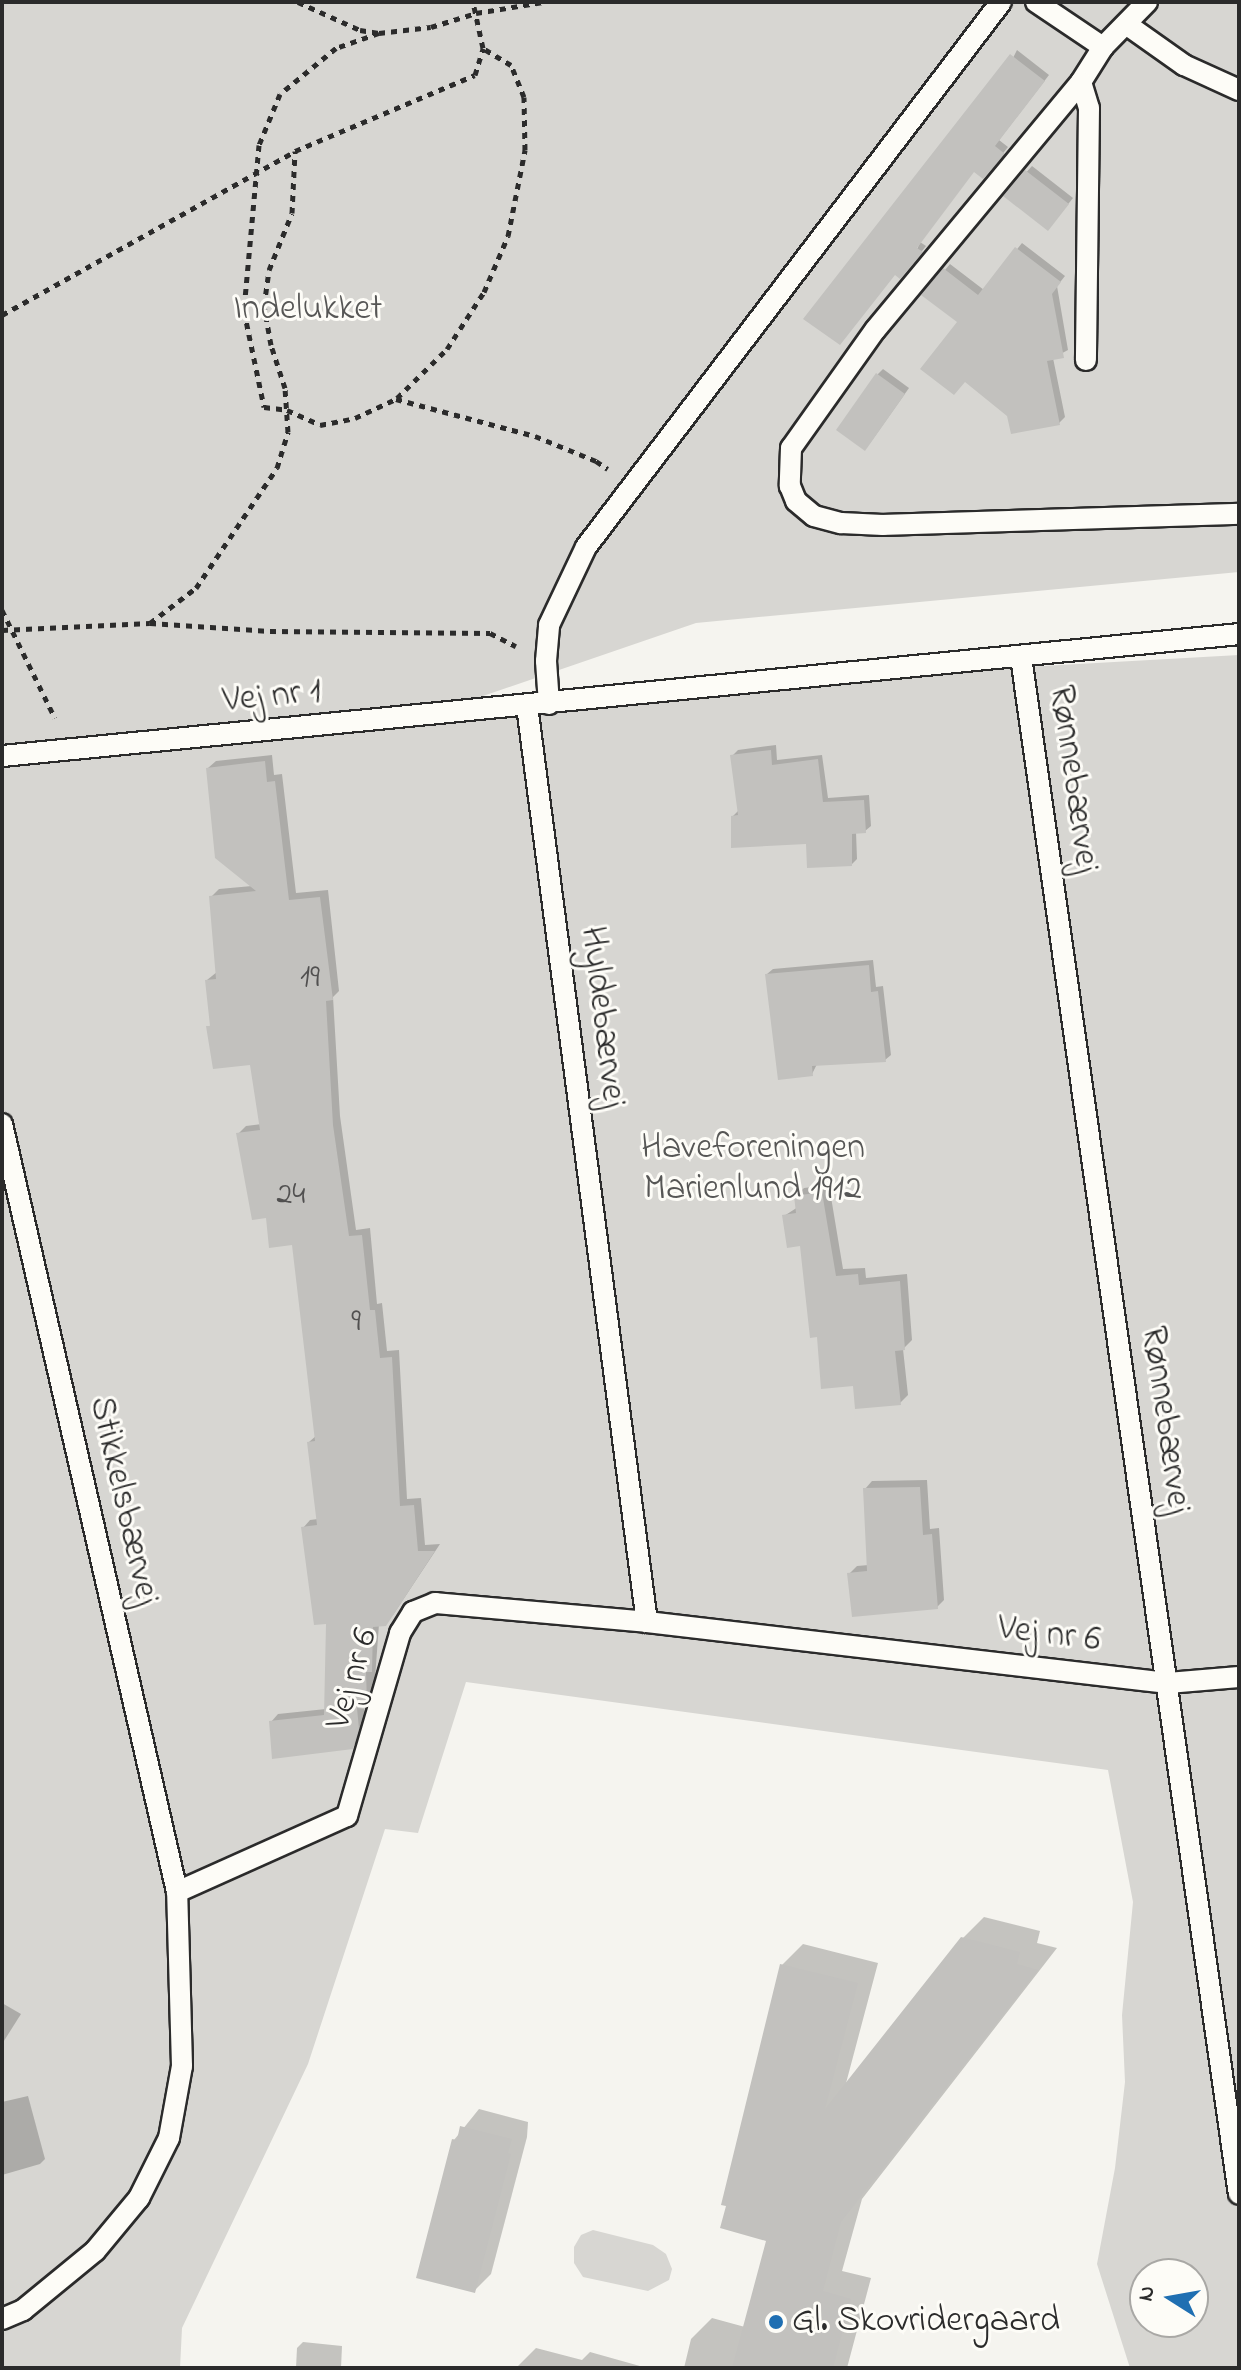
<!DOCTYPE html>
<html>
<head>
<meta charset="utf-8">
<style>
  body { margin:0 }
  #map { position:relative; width:1241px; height:2370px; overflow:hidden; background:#f5f4ef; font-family:"Indie Flower",sans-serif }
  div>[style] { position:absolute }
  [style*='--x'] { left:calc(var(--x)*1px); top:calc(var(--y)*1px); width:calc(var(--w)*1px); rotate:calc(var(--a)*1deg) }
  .green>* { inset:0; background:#d7d6d2 }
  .shadow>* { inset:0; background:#0003 }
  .building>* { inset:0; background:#c2c1be }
  .path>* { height:5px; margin-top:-2.5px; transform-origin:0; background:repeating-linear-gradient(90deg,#2b2b2b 0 6px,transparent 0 12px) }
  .roads { filter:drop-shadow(2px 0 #2b2b2b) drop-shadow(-2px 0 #2b2b2b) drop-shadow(0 2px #2b2b2b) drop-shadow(0 -2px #2b2b2b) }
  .service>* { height:20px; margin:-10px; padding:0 10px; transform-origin:10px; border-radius:10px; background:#fdfcf7 }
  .dots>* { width:22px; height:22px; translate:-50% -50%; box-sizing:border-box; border:4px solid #fdfcf7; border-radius:50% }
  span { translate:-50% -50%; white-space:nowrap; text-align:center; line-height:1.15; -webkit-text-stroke:6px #fdfcf7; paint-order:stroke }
  .number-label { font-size:32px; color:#515050 }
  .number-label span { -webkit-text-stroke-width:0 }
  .park-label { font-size:36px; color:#565655 }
  .street-label { font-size:36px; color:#2b2b2b }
  .poi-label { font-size:36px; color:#2b2b2b }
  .left { translate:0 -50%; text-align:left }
  .frame { position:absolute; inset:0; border:4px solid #2b2b2b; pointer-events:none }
  .north { position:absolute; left:1129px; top:2258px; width:80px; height:80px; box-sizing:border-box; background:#fdfcf7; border:2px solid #a9a8a5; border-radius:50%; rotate:281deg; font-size:22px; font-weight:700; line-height:32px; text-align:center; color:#2b2b2b }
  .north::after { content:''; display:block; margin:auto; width:28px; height:36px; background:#1f6fb2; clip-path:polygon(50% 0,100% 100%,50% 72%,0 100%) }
</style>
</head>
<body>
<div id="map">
  <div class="green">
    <i style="clip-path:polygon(evenodd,2px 2px,1239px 2px,1239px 572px,696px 623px,477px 698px,1239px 655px,1239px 2368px,1130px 2368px,1097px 2264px,1115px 2168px,1125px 2082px,1122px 2015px,1133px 1902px,1108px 1770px,466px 1682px,418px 1833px,385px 1829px,308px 2064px,182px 2328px,180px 2368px,2px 2368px,2px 2px,1145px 2274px,1193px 2274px,1193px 2322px,1145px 2322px,1145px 2274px)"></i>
    <i style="clip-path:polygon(593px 2230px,653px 2245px,666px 2254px,672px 2269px,669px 2280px,648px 2291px,583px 2277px,574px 2263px,574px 2247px,581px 2235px)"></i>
  </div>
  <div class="shadow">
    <i style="clip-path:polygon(1017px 50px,1049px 75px,999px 140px,1008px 147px,988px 172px,974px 170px,920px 242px,926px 246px,906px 271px)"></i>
    <i style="clip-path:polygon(1032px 166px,1073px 198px,1053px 223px,1006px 195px)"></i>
    <i style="clip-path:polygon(1022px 243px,1065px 276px,1057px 286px,1068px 350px,1053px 358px,1065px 417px,1059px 423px,1009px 415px,960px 321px,945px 270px,950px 264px,984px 290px)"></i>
    <i style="clip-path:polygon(883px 369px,909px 388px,870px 443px,878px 374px)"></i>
    <i style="clip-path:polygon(776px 745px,777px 760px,822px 755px,828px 798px,869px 795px,871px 826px,865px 831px,856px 832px,857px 859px,852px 864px,808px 841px,733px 816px,739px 810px,732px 756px,738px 750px)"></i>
    <i style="clip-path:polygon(272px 755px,274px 775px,282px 774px,296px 893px,328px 890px,339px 991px,333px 997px,340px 1116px,356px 1230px,370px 1228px,377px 1304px,382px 1303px,387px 1351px,399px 1350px,407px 1499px,421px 1498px,425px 1545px,440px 1544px,393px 1615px,379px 1624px,374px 1692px,364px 1707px,366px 1720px,360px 1739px,352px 1747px,271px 1722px,278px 1714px,326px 1709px,328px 1622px,303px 1528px,310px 1520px,318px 1519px,309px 1442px,317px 1435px,294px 1243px,268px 1216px,238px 1134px,246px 1126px,262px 1124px,252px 1062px,209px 1027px,211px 1024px,207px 980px,217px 972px,211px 897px,219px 889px,252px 886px,208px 768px,216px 761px)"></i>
    <i style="clip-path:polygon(873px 960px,876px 987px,883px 986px,891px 1055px,885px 1060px,817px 1064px,812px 1074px,767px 974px,773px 969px)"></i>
    <i style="clip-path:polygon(829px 1185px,843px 1269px,865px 1268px,866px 1278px,907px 1274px,912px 1340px,903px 1349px,908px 1395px,900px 1403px,855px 1384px,818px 1335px,802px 1243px,784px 1216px,798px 1207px,796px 1196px,804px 1188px)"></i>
    <i style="clip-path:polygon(927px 1480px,930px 1529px,939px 1528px,944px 1600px,937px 1607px,849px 1574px,857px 1566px,869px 1565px,865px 1489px,872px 1481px)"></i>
    <i style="clip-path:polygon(984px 1917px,1040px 1931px,1037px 1943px,1057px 1948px,862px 2199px,842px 2271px,871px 2278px,847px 2368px,684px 2368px,691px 2339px,712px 2318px,745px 2327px,769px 2240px,782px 1965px,803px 1944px,878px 1963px,845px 2087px,963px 1938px)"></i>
    <i style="clip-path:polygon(2px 2003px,21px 2014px,2px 2044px)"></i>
    <i style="clip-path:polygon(28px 2096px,45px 2159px,40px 2164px,2px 2175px,2px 2102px)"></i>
    <i style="clip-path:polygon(479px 2109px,528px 2122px,527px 2137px,491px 2274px,474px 2291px,454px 2140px)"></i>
    <i style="clip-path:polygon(303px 2342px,342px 2346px,341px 2368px,296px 2368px,297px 2348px)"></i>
    <i style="clip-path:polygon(536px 2348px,582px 2360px,590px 2352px,647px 2368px,516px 2368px)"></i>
  </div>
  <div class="building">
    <i style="clip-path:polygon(1010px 54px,1045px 81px,995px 146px,1005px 154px,983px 179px,974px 172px,917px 248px,923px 252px,900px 279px,895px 275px,840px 345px,803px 319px)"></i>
    <i style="clip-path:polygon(1025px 170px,1069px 204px,1048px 231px,1003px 196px)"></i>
    <i style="clip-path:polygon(1015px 247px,1061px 282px,1052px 294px,1064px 358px,1047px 361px,1060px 425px,1011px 434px,1007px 416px,965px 382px,954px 395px,920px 369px,957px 322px,921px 295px,943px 268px,978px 295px)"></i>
    <i style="clip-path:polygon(876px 373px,905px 394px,865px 451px,836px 430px)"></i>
    <i style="clip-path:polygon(771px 750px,772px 765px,818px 759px,823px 802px,864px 800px,866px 833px,852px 834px,852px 866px,807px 868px,806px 844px,731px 848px,731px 816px,738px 815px,730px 755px)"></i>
    <i style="clip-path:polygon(265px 761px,267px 782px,275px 781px,289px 900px,320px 897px,333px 1000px,326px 1001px,333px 1125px,349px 1236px,362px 1235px,370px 1310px,375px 1310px,380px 1358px,392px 1357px,400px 1506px,414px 1505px,418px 1551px,435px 1551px,386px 1626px,373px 1627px,372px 1672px,366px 1672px,367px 1701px,364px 1709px,357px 1708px,359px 1729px,353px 1749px,272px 1759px,269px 1721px,324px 1715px,326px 1624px,314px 1625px,301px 1527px,317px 1525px,307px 1442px,315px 1441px,292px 1245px,269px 1248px,266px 1218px,252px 1220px,236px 1133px,260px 1130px,250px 1065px,213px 1069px,206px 1026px,210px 1026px,205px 980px,216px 979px,209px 896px,256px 891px,215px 858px,206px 768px)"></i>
    <i style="clip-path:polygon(869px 965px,871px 992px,878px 991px,886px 1062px,812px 1066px,813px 1076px,778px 1080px,765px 974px)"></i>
    <i style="clip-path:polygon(822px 1192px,836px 1276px,858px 1274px,859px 1285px,900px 1281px,905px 1350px,895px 1351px,901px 1405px,855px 1409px,853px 1386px,821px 1389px,817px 1337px,810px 1338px,800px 1246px,787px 1248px,782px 1215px,796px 1213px,794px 1196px)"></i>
    <i style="clip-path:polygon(920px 1487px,923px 1535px,932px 1534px,938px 1609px,852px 1617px,847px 1573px,867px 1571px,863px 1488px)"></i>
    <i style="clip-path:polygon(961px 1937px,1020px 1952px,1017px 1964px,1038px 1970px,841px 2222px,823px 2291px,851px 2299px,833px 2368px,732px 2368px,766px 2241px,720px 2228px,726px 2206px,721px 2205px,780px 1964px,858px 1983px,825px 2109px)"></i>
    <i style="clip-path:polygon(460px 2126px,512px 2139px,508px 2153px,511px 2154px,475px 2293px,416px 2278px,452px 2139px,457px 2140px)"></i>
  </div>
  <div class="path">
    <i style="--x:298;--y:2;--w:68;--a:24.3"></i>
    <i style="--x:360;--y:30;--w:19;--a:9"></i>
    <i style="--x:379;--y:33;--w:52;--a:-6.6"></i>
    <i style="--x:431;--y:27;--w:47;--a:-17.3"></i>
    <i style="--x:476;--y:13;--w:68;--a:-9.3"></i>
    <i style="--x:379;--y:33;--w:46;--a:160.8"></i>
    <i style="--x:336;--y:48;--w:72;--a:140.6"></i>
    <i style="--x:280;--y:94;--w:55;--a:112.4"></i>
    <i style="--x:259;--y:145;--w:167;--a:95.2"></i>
    <i style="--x:244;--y:311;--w:98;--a:78.2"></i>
    <i style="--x:264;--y:407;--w:23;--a:7"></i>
    <i style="--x:287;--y:410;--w:36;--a:24"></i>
    <i style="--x:320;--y:425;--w:36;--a:-11"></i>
    <i style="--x:355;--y:418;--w:45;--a:-24.9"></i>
    <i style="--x:396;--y:399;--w:144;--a:14.9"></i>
    <i style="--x:535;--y:436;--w:66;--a:22.3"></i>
    <i style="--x:596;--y:461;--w:14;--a:34"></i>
    <i style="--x:2;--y:315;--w:336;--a:-29.2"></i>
    <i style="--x:295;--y:151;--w:195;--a:-22.9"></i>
    <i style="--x:475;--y:75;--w:28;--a:-73"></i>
    <i style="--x:483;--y:48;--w:47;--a:-102.3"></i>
    <i style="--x:397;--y:398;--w:70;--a:-44.4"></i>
    <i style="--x:447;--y:349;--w:68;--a:-57"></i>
    <i style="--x:484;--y:292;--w:61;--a:-66.8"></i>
    <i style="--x:508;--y:236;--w:88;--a:-78.8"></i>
    <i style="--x:525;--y:150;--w:53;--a:-91.1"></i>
    <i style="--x:524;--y:97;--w:35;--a:-112"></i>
    <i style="--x:511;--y:65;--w:33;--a:-149"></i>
    <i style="--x:2;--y:610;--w:120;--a:63.9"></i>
    <i style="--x:150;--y:623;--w:120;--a:3.8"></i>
    <i style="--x:270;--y:631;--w:220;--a:0.5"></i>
    <i style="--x:490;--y:633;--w:29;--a:27"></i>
    <i style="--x:2;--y:630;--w:148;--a:-2.7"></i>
    <i style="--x:150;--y:623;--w:58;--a:-37.3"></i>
    <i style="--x:196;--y:588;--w:145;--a:-56"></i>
    <i style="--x:277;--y:468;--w:38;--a:-73"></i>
    <i style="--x:288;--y:432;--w:44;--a:-93.9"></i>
    <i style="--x:285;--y:388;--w:45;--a:-108"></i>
    <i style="--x:271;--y:345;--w:40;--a:-100"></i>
    <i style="--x:264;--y:306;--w:36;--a:-82"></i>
    <i style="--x:269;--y:270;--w:61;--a:-68"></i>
    <i style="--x:292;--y:213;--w:62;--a:-87.2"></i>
  </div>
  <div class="roads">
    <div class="service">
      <i style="--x:1036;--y:2;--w:81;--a:33.9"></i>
      <i style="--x:1147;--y:2;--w:63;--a:134.4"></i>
      <i style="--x:1103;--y:47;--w:41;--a:122.2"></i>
      <i style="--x:1081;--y:82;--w:322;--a:129.7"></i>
      <i style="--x:875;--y:330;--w:145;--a:125.4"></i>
      <i style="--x:791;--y:448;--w:38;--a:92"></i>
      <i style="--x:790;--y:486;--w:16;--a:68"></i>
      <i style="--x:796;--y:501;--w:23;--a:40"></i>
      <i style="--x:814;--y:516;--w:28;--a:15"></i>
      <i style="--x:841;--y:523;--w:42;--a:2.7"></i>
      <i style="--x:883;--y:525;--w:356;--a:-1.8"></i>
      <i style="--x:1126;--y:24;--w:71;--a:35.3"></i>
      <i style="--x:1184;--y:65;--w:60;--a:24.4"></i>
      <i style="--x:1081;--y:82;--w:27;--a:73"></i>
      <i style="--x:1089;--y:108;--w:252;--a:90.7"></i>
      <i style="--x:1021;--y:657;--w:1552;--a:81.93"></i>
      <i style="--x:549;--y:704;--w:43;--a:-94"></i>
      <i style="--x:546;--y:661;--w:36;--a:-85"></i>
      <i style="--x:549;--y:625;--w:86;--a:-64.6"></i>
      <i style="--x:586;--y:547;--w:685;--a:-52.71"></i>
      <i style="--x:527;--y:706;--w:924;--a:82.54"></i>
      <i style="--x:2;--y:756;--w:1243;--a:-5.63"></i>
      <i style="--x:2;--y:1124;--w:788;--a:77.16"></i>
      <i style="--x:2;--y:2319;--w:23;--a:-23"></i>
      <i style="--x:23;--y:2310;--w:93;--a:-39.3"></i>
      <i style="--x:95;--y:2251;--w:69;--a:-50.3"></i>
      <i style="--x:139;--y:2198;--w:67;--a:-63.4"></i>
      <i style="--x:169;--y:2138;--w:73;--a:-79.8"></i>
      <i style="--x:182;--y:2066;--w:174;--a:-91.6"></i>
      <i style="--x:177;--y:1892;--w:186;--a:-24.1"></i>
      <i style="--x:347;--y:1816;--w:191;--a:-73.8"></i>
      <i style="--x:400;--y:1633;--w:25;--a:-58"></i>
      <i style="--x:413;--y:1612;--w:24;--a:-22"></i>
      <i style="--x:435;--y:1603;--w:213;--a:5.1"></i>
      <i style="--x:647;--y:1622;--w:525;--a:6.68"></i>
      <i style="--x:1168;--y:1683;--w:71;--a:-4.8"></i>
    </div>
  </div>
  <div class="dots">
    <i style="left:776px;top:2322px;background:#1f6fb2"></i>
  </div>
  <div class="number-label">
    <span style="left:310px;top:979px">19</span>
    <span style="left:291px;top:1196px">24</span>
    <span style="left:356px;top:1323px">9</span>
  </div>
  <div class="park-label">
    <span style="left:308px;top:310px">Indelukket</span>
    <span style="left:753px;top:1169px">Haveforeningen<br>Marienlund 1912</span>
  </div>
  <div class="street-label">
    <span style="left:272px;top:697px;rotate:-6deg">Vej nr 1</span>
    <span style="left:1073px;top:779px;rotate:82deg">Rønnebærvej</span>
    <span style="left:602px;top:1017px;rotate:83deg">Hyldebærvej</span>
    <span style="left:1165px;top:1420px;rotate:82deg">Rønnebærvej</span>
    <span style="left:123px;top:1501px;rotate:77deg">Stikkelsbærvej</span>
    <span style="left:1049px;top:1635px;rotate:7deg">Vej nr 6</span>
    <span style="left:353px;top:1679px;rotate:-73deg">Vej nr 6</span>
  </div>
  <div class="poi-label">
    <span class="left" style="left:792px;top:2322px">Gl. Skovridergaard</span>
  </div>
  <div class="frame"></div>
  <div class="north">N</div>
</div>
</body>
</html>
